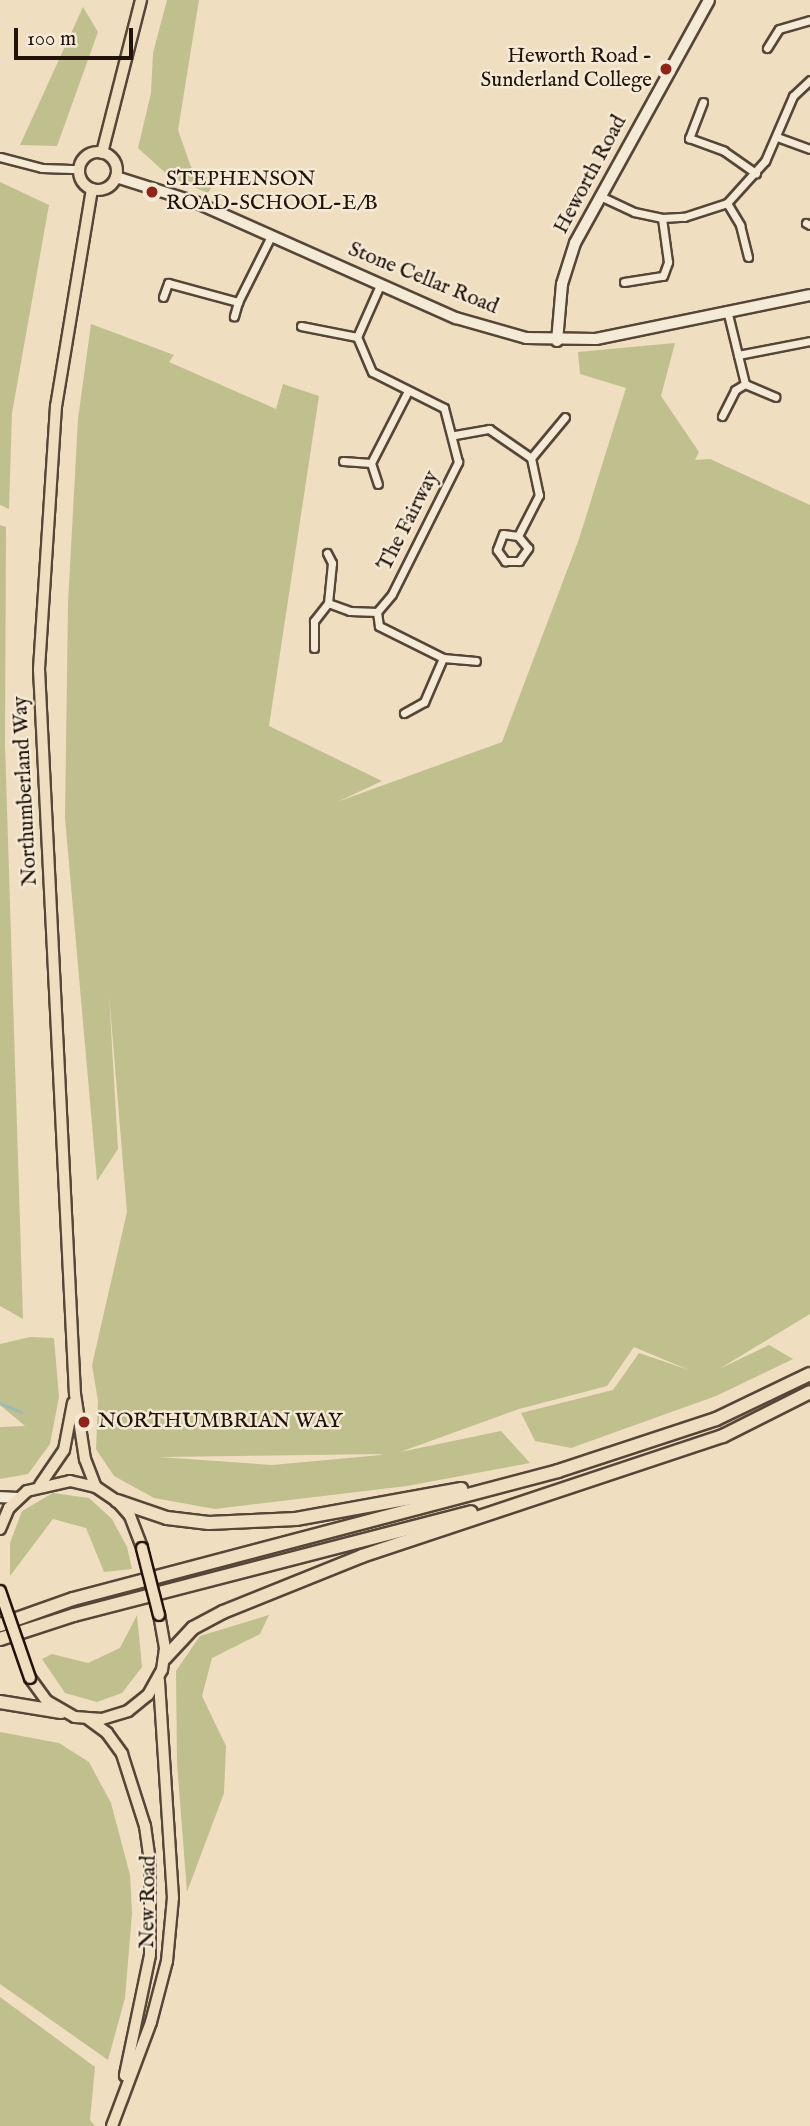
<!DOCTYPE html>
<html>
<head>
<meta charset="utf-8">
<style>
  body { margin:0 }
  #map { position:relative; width:810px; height:2126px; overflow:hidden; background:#efdec0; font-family:"IM FELL English",serif }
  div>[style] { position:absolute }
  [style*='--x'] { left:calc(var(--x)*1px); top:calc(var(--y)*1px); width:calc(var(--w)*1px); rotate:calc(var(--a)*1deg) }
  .green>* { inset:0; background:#c0bf8e }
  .stream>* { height:2.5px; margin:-1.25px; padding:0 1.25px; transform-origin:1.25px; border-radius:1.25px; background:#9abcb3 }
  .roads { filter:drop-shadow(2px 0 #554638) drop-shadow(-2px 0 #554638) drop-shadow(0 2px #554638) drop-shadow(0 -2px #554638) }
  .street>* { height:7px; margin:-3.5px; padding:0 3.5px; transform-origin:3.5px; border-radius:3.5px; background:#f5ead6 }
  .secondary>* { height:10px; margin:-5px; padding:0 5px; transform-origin:5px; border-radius:5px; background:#f5ead6 }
  .primary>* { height:10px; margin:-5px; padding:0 5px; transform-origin:5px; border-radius:5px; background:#efdec0 }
  .primary>.ring { margin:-5px; padding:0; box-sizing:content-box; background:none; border:10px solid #efdec0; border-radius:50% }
  .highway>* { height:12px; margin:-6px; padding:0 6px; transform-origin:6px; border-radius:6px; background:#efdec0 }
  .bridges { filter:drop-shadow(2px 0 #22130a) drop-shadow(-2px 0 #22130a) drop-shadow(0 2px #22130a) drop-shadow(0 -2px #22130a) }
  .primary-bridge>* { height:10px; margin:-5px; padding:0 5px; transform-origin:5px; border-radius:5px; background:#efdec0 }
  .dots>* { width:19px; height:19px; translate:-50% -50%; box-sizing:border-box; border:4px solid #f5ead6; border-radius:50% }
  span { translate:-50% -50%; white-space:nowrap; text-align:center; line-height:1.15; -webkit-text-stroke:5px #f5ead6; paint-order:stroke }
  .poi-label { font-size:21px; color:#22130a }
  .right { translate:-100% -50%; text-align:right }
  .left { translate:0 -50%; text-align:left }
  .street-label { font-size:21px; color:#22130a }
  .scale { position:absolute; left:14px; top:28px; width:119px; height:32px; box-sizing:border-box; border:4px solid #22130a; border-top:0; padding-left:9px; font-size:21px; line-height:24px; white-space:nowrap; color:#22130a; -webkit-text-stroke:5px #f5ead6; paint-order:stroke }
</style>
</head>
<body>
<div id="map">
  <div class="green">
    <i style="clip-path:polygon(167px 0,199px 0,178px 130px,191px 167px,215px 181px,208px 193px,170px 177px,138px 148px,151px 93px,153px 53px)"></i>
    <i style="clip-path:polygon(83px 7px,98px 32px,57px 146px,20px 145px)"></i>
    <i style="clip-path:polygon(0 182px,49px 205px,12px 413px,9px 509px,0 505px)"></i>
    <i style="clip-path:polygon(evenodd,91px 324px,174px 355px,169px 362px,276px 409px,283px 384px,319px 396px,269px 726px,382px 781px,337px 802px,502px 742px,579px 539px,626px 388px,580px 374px,578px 352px,675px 343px,661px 396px,699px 452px,695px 460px,710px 459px,810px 505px,810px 1314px,719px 1369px,769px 1345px,793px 1359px,716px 1396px,571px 1448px,535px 1441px,521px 1413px,613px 1390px,639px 1353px,689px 1370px,634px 1347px,607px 1386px,519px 1409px,400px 1452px,501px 1431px,530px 1463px,407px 1486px,215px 1509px,154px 1498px,114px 1476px,96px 1449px,98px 1401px,92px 1365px,127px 1212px,109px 994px,118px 1149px,97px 1181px,65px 818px,68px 603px,78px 419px,91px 324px,381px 1455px,272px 1465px,159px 1457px,381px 1454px,381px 1455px)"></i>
    <i style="clip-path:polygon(0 525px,6px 527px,5px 744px,23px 1319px,0 1306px)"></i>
    <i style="clip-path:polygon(30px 1337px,54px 1338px,59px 1397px,50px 1444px,28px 1474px,0 1479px,0 1427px,25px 1426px,0 1405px,0 1344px)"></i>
    <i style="clip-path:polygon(53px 1493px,89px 1498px,112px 1519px,127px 1547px,132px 1569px,104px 1572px,86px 1528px,53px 1519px,10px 1576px,10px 1543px,22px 1511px)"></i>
    <i style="clip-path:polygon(137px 1615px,142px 1667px,122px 1693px,97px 1702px,65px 1693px,42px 1659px,52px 1654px,88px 1663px,120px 1648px)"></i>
    <i style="clip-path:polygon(269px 1615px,260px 1634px,212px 1658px,202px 1696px,226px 1746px,224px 1793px,187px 1892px,177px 1763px,176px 1671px,200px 1636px)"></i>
    <i style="clip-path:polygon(0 1732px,59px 1743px,89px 1762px,111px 1803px,130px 1875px,132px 1913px,125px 1998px,108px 2060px,0 1984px)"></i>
    <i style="clip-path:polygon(0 1997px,95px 2067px,90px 2120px,95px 2126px,0 2126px)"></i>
  </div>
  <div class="stream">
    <i style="--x:0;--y:1403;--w:23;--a:23"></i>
  </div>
  <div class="roads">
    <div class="street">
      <i style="--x:767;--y:48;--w:22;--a:-58"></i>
      <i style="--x:779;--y:29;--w:32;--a:-16"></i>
      <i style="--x:703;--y:102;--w:39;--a:111"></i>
      <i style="--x:689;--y:138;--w:37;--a:20"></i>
      <i style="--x:724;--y:151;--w:39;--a:35"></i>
      <i style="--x:777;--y:137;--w:35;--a:20"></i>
      <i style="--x:0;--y:157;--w:43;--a:14.7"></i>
      <i style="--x:42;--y:168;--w:37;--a:2"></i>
      <i style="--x:600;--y:196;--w:38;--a:25"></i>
      <i style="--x:634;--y:212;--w:29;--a:12"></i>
      <i style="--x:662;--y:218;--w:22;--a:-3"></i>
      <i style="--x:684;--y:217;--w:45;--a:-18"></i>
      <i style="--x:727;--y:203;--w:57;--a:-47.9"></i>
      <i style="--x:765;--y:161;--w:71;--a:-66.7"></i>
      <i style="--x:793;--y:96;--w:23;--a:-43"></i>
      <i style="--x:727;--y:203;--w:26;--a:59"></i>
      <i style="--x:740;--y:225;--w:33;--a:76"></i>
      <i style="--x:806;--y:223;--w:4;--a:27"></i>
      <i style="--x:624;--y:282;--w:39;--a:-9"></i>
      <i style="--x:663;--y:276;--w:15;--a:-70"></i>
      <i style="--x:668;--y:262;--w:44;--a:-97.8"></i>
      <i style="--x:163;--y:297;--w:15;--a:-70"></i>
      <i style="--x:168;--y:283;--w:73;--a:15.2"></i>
      <i style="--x:238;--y:302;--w:15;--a:106"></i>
      <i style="--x:238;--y:302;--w:74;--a:-63.4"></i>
      <i style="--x:727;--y:310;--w:76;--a:76.3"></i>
      <i style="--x:301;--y:326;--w:57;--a:11.1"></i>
      <i style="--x:738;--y:355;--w:73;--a:-11"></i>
      <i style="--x:722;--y:416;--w:29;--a:-63"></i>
      <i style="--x:735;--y:390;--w:12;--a:-31"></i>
      <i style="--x:745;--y:384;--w:33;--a:23"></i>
      <i style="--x:455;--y:435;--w:35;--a:-10"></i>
      <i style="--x:489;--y:429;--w:51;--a:34.6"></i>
      <i style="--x:531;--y:458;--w:38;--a:78"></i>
      <i style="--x:539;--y:495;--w:46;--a:117.1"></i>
      <i style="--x:518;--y:536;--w:15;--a:-172"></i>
      <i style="--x:503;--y:534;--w:17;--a:111"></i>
      <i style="--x:497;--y:550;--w:14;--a:54"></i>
      <i style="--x:505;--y:561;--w:14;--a:0"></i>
      <i style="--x:519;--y:561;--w:16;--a:-55"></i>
      <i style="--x:528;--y:548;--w:16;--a:-130"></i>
      <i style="--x:531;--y:458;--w:53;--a:-50.3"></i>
      <i style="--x:343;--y:461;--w:28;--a:4"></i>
      <i style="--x:371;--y:463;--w:81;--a:-62.8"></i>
      <i style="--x:371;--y:463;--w:22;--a:72"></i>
      <i style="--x:327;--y:553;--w:11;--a:63"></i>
      <i style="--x:332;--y:563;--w:40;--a:95.7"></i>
      <i style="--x:328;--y:603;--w:23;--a:20"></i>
      <i style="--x:350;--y:611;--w:27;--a:2"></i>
      <i style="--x:377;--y:612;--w:23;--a:-50"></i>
      <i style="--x:392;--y:594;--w:148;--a:-63.4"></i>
      <i style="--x:458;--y:462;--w:56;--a:-104.5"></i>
      <i style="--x:444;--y:408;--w:80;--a:-153.4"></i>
      <i style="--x:372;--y:372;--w:38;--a:-113"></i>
      <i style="--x:357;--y:337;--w:57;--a:-66.1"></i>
      <i style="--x:377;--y:612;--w:14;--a:82"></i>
      <i style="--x:379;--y:626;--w:72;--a:26.6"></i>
      <i style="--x:443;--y:658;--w:33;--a:5"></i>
      <i style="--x:314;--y:648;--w:27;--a:-90"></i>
      <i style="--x:314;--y:621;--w:23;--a:-52"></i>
      <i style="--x:404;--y:713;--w:23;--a:-29"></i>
      <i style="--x:424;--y:702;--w:48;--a:-66.6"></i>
    </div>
    <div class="secondary">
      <i style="--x:116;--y:177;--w:83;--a:17.6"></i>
      <i style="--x:195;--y:202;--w:286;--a:24"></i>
      <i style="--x:456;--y:318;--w:73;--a:15.9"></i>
      <i style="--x:526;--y:338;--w:70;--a:0.8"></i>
      <i style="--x:596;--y:339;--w:218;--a:-11.6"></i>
      <i style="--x:557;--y:341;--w:57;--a:-85"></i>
      <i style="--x:562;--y:284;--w:43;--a:-72.4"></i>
      <i style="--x:575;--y:243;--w:277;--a:-61.1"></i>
      <i style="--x:0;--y:1497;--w:18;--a:3"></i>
    </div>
    <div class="primary">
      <i class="ring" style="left:79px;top:152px;width:28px;height:28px"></i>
      <i style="--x:102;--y:153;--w:158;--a:-75.7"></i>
      <i style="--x:92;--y:189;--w:220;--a:99.4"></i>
      <i style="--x:56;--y:406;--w:264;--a:93.7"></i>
      <i style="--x:39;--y:669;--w:726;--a:87.16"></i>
      <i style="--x:75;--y:1394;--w:66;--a:81.3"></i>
      <i style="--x:85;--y:1459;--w:30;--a:69"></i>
      <i style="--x:40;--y:1485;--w:42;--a:-55.6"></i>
      <i style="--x:64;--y:1450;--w:48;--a:-79.2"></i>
      <i style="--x:0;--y:1529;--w:23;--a:-67"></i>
      <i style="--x:9;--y:1508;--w:25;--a:-43"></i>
      <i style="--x:27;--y:1491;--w:44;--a:-13.1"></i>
      <i style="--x:70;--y:1481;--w:27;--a:13"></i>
      <i style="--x:96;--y:1487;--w:25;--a:34"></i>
      <i style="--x:117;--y:1501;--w:20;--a:49"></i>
      <i style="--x:130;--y:1516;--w:34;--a:69"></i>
      <i style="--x:30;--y:1678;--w:29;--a:54"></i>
      <i style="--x:47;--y:1701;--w:32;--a:30"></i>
      <i style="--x:75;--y:1717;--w:27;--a:4"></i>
      <i style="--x:102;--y:1719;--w:27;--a:-17"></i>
      <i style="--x:128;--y:1711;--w:26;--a:-39"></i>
      <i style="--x:148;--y:1695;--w:29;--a:-61"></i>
      <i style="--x:162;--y:1670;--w:22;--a:-82"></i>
      <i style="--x:165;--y:1648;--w:34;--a:-100"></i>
      <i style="--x:88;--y:1719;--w:24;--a:36"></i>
      <i style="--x:107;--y:1733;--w:26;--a:54"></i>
      <i style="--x:122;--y:1754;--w:76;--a:72.3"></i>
      <i style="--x:145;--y:1826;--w:34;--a:82"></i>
      <i style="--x:150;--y:1860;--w:95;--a:90"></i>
      <i style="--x:150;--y:1955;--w:123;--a:101.8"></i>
      <i style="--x:112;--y:2126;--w:111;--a:-69.4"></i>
      <i style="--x:151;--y:2022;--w:63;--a:-75.3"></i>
      <i style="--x:167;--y:1961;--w:63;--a:-84.6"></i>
      <i style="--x:173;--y:1898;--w:219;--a:-93.7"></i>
    </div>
    <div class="highway">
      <i style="--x:117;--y:1501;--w:53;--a:18.8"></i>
      <i style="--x:167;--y:1518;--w:42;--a:6.8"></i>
      <i style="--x:209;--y:1523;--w:87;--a:-2.6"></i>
      <i style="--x:296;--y:1519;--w:168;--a:-10.3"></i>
      <i style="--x:0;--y:1625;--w:77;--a:-19.6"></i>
      <i style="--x:73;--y:1599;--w:502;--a:-14.78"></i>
      <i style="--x:558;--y:1471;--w:166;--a:-18.2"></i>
      <i style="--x:716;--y:1419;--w:104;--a:-25.6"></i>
      <i style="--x:0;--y:1639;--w:78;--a:-18"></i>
      <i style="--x:74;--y:1615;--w:410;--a:-14.5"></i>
      <i style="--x:165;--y:1658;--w:41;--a:-47"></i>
      <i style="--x:193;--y:1628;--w:34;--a:-28"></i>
      <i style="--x:223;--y:1612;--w:150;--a:-21.9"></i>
      <i style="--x:362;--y:1556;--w:380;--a:-18.4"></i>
      <i style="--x:723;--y:1436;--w:97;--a:-26.8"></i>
      <i style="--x:0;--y:1702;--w:62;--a:9.3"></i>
    </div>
  </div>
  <div class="bridges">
    <div class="primary-bridge">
      <i style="--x:142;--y:1548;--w:69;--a:75.8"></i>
      <i style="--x:0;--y:1591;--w:92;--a:71"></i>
    </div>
  </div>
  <div class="dots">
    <i style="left:666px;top:69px;background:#8f2418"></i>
    <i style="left:152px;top:192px;background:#8f2418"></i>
    <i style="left:84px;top:1422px;background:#8f2418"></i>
  </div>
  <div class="poi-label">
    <span class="right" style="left:652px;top:69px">Heworth Road -<br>Sunderland College</span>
    <span class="left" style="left:166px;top:192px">STEPHENSON<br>ROAD-SCHOOL-E/B</span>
    <span class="left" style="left:98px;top:1422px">NORTHUMBRIAN WAY</span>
  </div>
  <div class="street-label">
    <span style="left:591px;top:175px;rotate:-62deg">Heworth Road</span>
    <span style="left:423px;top:279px;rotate:22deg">Stone Cellar Road</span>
    <span style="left:409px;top:521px;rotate:-63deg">The Fairway</span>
    <span style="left:26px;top:791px;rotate:-93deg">Northumberland Way</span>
    <span style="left:149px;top:1902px;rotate:-89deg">New Road</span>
  </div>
  <div class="scale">100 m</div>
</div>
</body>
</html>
